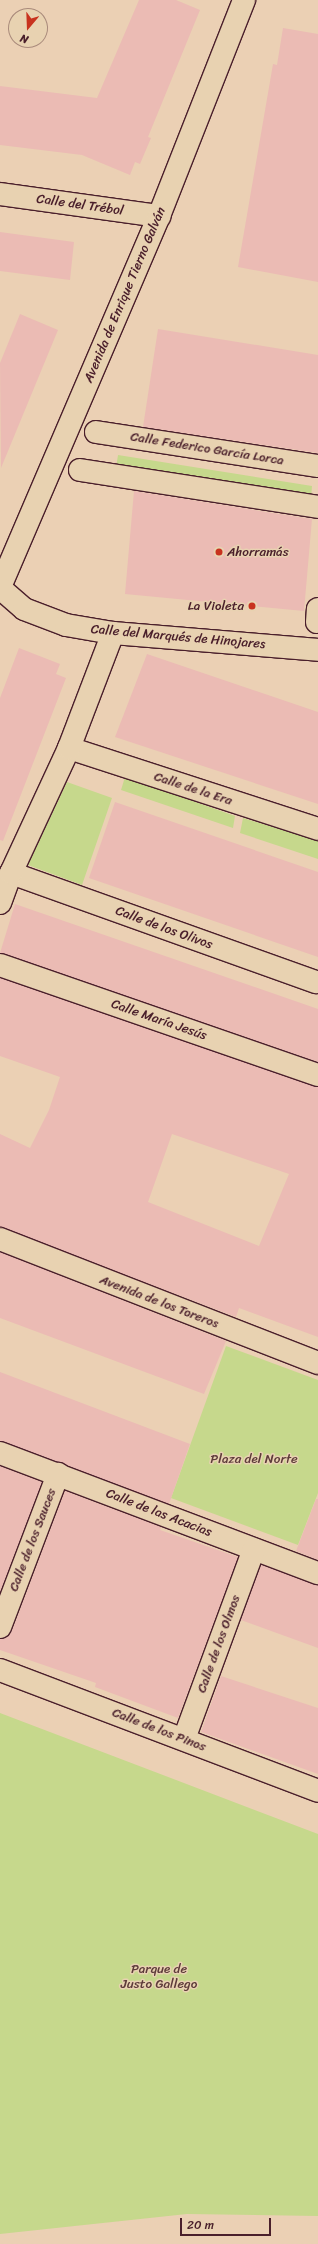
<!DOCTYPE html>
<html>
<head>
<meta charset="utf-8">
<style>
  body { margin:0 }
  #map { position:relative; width:318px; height:2244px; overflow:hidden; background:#ebd0b4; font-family:Sriracha,sans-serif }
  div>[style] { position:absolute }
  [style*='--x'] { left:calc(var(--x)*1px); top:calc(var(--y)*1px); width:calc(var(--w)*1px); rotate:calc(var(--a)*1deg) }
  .green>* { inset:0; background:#c6d88c }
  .building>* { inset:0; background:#ebbbb4 }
  .roads { filter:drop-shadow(1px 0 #4a1f2b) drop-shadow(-1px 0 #4a1f2b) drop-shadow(0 1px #4a1f2b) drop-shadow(0 -1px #4a1f2b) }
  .street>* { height:22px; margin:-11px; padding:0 11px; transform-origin:11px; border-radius:11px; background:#e8d2b1 }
  .dots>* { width:11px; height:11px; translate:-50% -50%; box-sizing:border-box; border:2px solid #e8d2b1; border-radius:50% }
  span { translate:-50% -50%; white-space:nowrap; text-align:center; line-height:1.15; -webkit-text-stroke:3px #e8d2b1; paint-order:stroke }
  .street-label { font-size:13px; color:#4a1f2b }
  .poi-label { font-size:13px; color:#4a1f2b }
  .left { translate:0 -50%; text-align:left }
  .right { translate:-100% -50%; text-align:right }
  .park-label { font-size:13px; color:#5d3b3a }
  .north { position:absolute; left:8px; top:8px; width:40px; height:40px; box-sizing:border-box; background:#e8d2b1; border:1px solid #a98a7b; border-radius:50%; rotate:199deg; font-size:11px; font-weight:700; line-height:16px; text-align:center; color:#4a1f2b }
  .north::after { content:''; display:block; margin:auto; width:14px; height:18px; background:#c8321e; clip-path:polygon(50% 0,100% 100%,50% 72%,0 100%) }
  .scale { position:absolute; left:180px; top:2218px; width:91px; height:18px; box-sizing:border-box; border:2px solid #4a1f2b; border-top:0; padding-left:5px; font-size:12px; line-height:14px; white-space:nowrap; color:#4a1f2b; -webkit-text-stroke:3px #e8d2b1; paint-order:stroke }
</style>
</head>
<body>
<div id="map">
  <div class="green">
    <i style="clip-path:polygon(118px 455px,312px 486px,311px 498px,116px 468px)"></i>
    <i style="clip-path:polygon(125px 777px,235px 816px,233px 828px,121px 790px)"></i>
    <i style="clip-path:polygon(67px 782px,112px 798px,82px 885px,28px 865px)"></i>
    <i style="clip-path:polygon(243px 818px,318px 841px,318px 859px,240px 833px)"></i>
    <i style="clip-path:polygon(226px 1346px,318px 1380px,318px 1493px,298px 1545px,171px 1498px)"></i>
    <i style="clip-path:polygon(0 1713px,318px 1834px,318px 2216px,187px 2214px,0 2234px)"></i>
  </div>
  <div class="building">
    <i style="clip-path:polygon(139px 0,176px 0,200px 10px,148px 137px,151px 138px,140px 164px,135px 162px,130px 175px,82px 155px,0 145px,0 86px,97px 98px)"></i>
    <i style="clip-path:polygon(283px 28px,318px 34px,318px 282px,238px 267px,273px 64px,277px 65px)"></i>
    <i style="clip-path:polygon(0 232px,74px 242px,70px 280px,0 271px)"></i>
    <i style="clip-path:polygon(20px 314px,58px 330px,1px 468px,0 363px)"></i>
    <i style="clip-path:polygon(158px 329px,318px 355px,318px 453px,143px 427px)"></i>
    <i style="clip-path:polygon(134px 491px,312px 519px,304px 611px,125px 594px)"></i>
    <i style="clip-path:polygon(19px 648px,60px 664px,56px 674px,66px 678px,3px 841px,0 840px,0 698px)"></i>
    <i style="clip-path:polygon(147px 654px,318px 712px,318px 804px,115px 737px)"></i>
    <i style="clip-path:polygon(115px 802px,318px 872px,318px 957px,89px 878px)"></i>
    <i style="clip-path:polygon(15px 904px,318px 1009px,318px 1062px,0 953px)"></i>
    <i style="clip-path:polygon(evenodd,0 978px,318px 1087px,318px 1337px,239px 1308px,236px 1317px,0 1227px,0 1134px,30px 1148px,49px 1110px,60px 1077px,0 1056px,0 978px,172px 1134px,289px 1174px,259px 1246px,148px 1202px,172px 1134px)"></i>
    <i style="clip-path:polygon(0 1252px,226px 1341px,204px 1394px,0 1318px)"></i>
    <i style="clip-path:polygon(0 1372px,190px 1444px,169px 1504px,0 1441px)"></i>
    <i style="clip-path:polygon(0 1466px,42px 1482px,0 1592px)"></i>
    <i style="clip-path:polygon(65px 1491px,161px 1527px,160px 1530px,238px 1557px,178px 1718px,95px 1687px,96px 1683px,0 1650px,0 1639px,8px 1637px,12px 1631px)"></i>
    <i style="clip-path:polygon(316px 1499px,318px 1499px,318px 1560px,296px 1551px)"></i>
    <i style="clip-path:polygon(261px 1565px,318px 1585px,318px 1648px,241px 1620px)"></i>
    <i style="clip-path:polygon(221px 1676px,318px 1708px,318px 1774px,201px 1732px)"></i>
  </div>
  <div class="roads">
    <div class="street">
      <i style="--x:0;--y:194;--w:161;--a:7.9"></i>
      <i style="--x:96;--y:432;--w:225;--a:8.7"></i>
      <i style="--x:80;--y:470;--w:241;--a:8.8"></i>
      <i style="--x:0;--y:587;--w:404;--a:-66.8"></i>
      <i style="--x:159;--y:216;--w:232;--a:-68.5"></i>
      <i style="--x:0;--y:588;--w:32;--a:41"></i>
      <i style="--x:24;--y:609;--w:45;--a:20.9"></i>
      <i style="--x:66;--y:625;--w:48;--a:9.7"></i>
      <i style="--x:113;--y:633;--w:206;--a:4.7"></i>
      <i style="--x:317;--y:622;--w:13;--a:-86"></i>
      <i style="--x:69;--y:748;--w:262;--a:18"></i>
      <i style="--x:11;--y:873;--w:324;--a:19.7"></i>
      <i style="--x:0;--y:903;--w:32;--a:-70"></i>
      <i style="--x:11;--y:873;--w:138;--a:-65.1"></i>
      <i style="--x:69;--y:748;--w:123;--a:-69.1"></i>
      <i style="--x:0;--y:965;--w:336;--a:19.1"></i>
      <i style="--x:0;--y:1239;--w:341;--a:21.3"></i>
      <i style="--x:0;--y:1453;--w:340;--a:20.7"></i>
      <i style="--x:0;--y:1627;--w:164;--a:-69.2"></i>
      <i style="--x:0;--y:1670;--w:340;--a:20.8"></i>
      <i style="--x:184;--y:1739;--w:202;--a:-69.8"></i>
    </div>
  </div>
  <div class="dots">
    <i style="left:219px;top:552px;background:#c8321e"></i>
    <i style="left:252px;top:606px;background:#c8321e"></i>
  </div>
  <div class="street-label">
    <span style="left:80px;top:205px;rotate:8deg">Calle del Trébol</span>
    <span style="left:125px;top:295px;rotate:-67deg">Avenida de Enrique Tierno Galván</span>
    <span style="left:207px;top:449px;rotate:9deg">Calle Federico García Lorca</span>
    <span style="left:178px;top:637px;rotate:5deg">Calle del Marqués de Hinojares</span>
    <span style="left:193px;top:789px;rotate:18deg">Calle de la Era</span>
    <span style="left:164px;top:928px;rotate:20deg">Calle de los Olivos</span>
    <span style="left:159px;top:1020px;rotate:19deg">Calle María Jesús</span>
    <span style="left:159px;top:1302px;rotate:21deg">Avenida de los Toreros</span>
    <span style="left:159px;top:1513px;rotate:21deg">Calle de las Acacias</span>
    <span style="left:33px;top:1540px;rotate:-69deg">Calle de los Sauces</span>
    <span style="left:219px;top:1644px;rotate:-70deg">Calle de los Olmos</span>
    <span style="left:159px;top:1730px;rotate:21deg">Calle de los Pinos</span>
  </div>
  <div class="poi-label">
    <span class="left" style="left:227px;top:552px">Ahorramás</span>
    <span class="right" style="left:244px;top:606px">La Violeta</span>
  </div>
  <div class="park-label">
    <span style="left:254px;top:1459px">Plaza del Norte</span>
    <span style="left:159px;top:1977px">Parque de<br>Justo Gallego</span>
  </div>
  <div class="north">N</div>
  <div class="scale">20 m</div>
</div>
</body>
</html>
